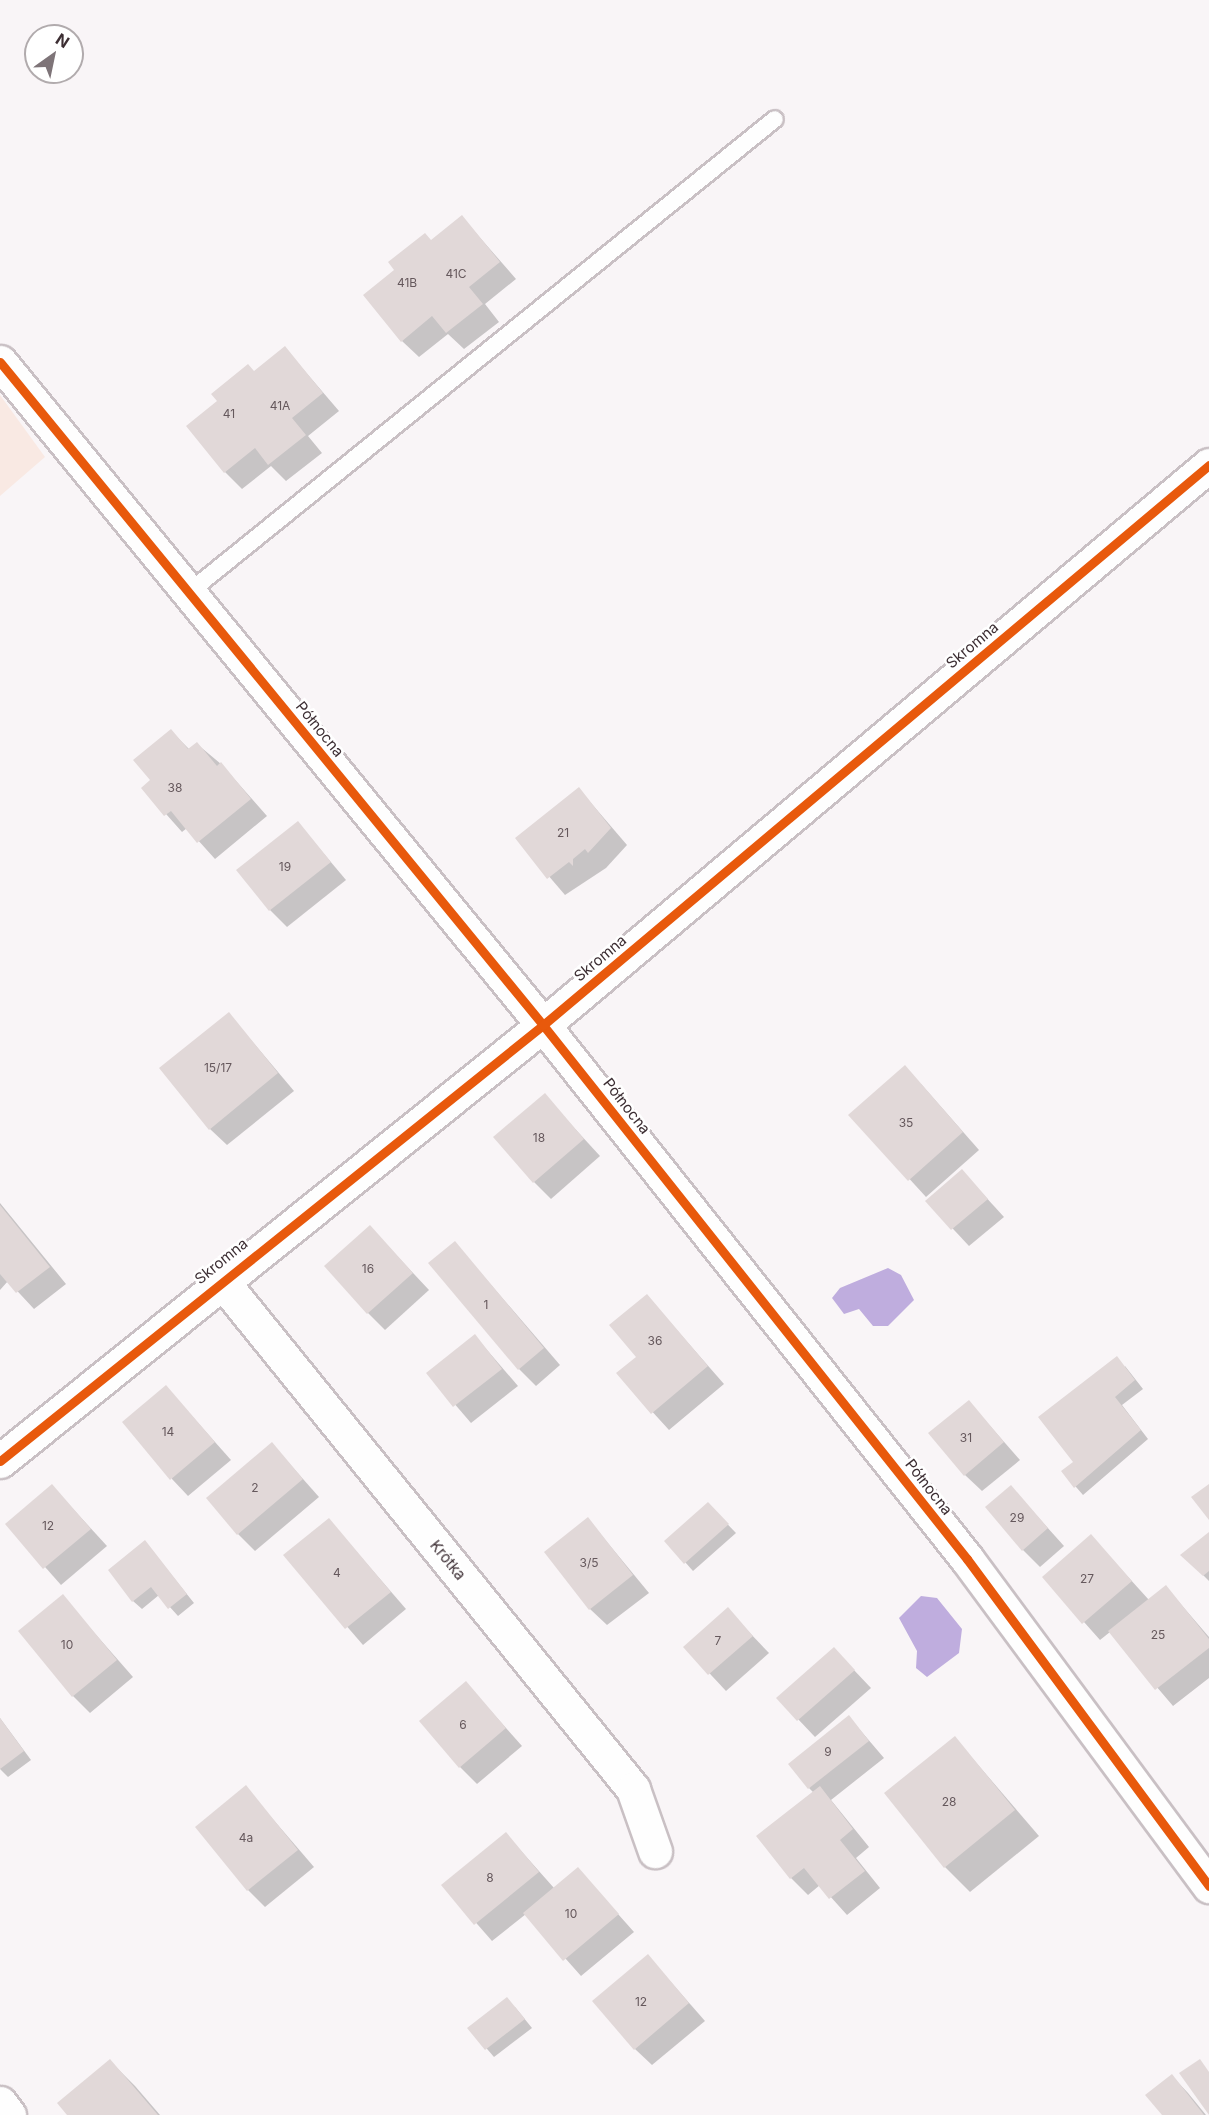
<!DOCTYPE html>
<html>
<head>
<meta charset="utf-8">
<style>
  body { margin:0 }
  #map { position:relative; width:1209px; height:2115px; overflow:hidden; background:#f9f5f7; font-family:Inter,sans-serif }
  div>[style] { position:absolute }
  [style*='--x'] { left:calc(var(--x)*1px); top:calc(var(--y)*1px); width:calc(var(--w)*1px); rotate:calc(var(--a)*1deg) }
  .green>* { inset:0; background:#f9e9e3 }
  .water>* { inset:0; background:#bfadde }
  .shadow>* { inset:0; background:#0003 }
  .building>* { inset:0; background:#e1d8d8 }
  .roads { filter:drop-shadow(2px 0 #c9c0c4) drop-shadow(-2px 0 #c9c0c4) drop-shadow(0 2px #c9c0c4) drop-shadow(0 -2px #c9c0c4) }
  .service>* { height:16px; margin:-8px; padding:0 8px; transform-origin:8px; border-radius:8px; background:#fefefe }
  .minor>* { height:33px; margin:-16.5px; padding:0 16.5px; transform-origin:16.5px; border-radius:16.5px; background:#fefefe }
  .cycleway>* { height:9px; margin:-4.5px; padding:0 4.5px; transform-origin:4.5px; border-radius:4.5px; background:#e8590c }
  span { translate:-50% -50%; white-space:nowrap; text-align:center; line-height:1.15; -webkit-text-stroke:5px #fff; paint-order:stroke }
  .number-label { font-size:12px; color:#65585c }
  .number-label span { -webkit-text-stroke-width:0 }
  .street-label { font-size:15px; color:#3c2e33 }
  .north { position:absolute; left:24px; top:24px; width:60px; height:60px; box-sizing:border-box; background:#fff; border:2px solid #b1abad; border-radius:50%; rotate:33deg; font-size:16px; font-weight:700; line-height:24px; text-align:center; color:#3c2e33 }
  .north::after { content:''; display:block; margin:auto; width:21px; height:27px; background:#7e7478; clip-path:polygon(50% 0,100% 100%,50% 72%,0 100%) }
</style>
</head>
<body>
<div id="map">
  <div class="green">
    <i style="clip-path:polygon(0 395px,45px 457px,0 496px)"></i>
  </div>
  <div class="water">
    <i style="clip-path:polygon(888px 1268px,901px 1275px,914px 1300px,888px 1326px,873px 1326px,859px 1309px,844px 1314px,832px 1298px,840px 1288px)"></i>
    <i style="clip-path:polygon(921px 1596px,937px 1598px,962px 1629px,959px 1653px,927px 1677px,916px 1668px,917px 1651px,899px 1618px)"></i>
  </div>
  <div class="shadow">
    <i style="clip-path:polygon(462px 217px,516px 279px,485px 304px,499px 322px,464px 349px,448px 334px,419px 357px,402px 341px,432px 241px)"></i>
    <i style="clip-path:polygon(285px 348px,339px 411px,308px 436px,322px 453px,286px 481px,271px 466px,242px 489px,225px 472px,255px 373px)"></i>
    <i style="clip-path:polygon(171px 731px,190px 750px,197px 744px,221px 764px,267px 816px,215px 859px,187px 828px,182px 832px,143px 788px,152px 780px)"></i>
    <i style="clip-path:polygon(579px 789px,627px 845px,606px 868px,565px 895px,517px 839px)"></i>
    <i style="clip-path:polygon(298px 823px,346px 880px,287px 927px,270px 910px)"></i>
    <i style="clip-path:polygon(229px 1014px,294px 1091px,227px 1145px,210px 1129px)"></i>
    <i style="clip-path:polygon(921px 1084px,979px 1150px,926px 1197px,851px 1115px)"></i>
    <i style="clip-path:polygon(544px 1095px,600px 1156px,551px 1199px,534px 1182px)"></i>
    <i style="clip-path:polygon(962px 1171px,1004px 1217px,969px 1246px,927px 1201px)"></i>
    <i style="clip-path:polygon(0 1203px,66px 1284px,34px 1309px,8px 1281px,0 1290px)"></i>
    <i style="clip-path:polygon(370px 1227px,429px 1290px,385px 1330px,368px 1313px)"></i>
    <i style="clip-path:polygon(455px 1243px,560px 1365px,536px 1386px,519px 1369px)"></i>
    <i style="clip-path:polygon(647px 1296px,724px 1384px,669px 1430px,618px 1374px,638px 1357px)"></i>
    <i style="clip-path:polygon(475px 1336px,518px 1386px,471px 1423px,428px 1373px)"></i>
    <i style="clip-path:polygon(1125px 1366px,1143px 1389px,1122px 1405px,1148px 1439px,1083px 1495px,1063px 1472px,1075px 1462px)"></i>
    <i style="clip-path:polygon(166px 1387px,231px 1460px,188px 1496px,172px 1479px)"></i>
    <i style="clip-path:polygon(969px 1402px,1020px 1460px,982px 1491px,965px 1475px)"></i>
    <i style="clip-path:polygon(272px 1444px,319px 1497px,255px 1551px,238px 1534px)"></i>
    <i style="clip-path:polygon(52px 1486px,107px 1546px,61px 1585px,7px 1524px)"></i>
    <i style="clip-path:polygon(1011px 1487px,1064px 1546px,1040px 1567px,1023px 1550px)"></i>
    <i style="clip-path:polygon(708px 1504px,736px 1533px,693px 1571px,685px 1562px)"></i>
    <i style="clip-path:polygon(588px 1519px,649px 1593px,607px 1625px,590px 1609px)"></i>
    <i style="clip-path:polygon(329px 1520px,406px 1609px,363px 1645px,286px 1556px)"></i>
    <i style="clip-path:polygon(1209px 1534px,1209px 1581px,1191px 1563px)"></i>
    <i style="clip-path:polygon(1091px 1536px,1149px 1600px,1166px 1587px,1209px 1637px,1209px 1678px,1173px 1706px,1110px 1632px,1100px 1640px,1044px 1577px)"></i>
    <i style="clip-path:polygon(145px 1542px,194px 1603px,178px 1616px,159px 1595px,142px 1609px,133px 1601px)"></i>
    <i style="clip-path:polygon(62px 1596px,133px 1677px,90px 1713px,73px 1696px)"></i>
    <i style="clip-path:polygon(728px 1610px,769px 1653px,726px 1691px,685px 1647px)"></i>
    <i style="clip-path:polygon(834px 1649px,871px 1688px,815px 1737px,778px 1698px)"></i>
    <i style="clip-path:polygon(466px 1683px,522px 1746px,477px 1784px,460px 1767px)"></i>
    <i style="clip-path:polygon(849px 1717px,884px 1758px,831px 1800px,869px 1847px,856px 1858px,880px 1888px,847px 1915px,820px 1885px,808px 1895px,791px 1878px,814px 1793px,809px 1788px)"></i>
    <i style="clip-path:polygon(0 1718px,31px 1760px,8px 1777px,0 1769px)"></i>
    <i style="clip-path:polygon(955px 1738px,1039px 1836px,970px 1892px,945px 1867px)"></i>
    <i style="clip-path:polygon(246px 1788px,314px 1867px,265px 1907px,248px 1890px)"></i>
    <i style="clip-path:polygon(506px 1834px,554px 1888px,578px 1869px,634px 1932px,581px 1976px,526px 1914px,492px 1941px,443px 1885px)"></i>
    <i style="clip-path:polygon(648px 1956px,705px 2021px,652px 2065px,635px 2049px)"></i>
    <i style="clip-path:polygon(515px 2007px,532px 2028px,494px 2057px,469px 2028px)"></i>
    <i style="clip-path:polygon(110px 2061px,135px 2086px,160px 2115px,69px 2115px)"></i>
    <i style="clip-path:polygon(1172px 2076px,1188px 2093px,1206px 2115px,1164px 2115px)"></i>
  </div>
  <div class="building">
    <i style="clip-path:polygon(462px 215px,500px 262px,469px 287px,483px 304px,446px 333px,432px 316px,401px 342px,363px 295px,394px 270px,388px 262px,425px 233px,431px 240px)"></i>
    <i style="clip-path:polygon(285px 346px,323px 393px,292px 418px,306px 435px,268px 465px,255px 448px,224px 473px,186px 426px,217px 401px,211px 394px,248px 364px,254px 371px)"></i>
    <i style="clip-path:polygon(171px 729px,188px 749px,197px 742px,217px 766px,221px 762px,251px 799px,197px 843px,171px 811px,164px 816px,141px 788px,150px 780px,133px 760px)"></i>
    <i style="clip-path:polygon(579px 787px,611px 828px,588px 853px,585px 849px,573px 859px,573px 866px,569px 862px,547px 879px,515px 838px)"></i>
    <i style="clip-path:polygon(298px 821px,331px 862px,269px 911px,236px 870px)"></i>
    <i style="clip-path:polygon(229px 1012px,278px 1073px,209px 1130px,159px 1068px)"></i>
    <i style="clip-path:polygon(905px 1065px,963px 1132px,908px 1181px,848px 1115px)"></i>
    <i style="clip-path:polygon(545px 1093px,584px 1139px,533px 1183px,493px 1137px)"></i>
    <i style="clip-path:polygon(962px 1169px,988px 1199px,951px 1230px,925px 1201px)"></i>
    <i style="clip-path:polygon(0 1205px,50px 1267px,16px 1293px,0 1274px)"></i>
    <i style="clip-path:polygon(370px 1225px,413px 1273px,367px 1314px,324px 1266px)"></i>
    <i style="clip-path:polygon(455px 1241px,544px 1348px,518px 1370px,428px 1263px)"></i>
    <i style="clip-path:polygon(647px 1294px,708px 1366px,651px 1414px,616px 1373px,636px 1357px,609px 1325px)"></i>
    <i style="clip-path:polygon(475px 1334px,502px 1369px,453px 1407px,426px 1373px)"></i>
    <i style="clip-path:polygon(1117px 1356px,1135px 1380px,1115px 1397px,1141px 1430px,1074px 1488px,1061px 1471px,1073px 1462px,1038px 1417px)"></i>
    <i style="clip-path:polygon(166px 1385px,215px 1442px,170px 1480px,122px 1422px)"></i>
    <i style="clip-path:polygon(969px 1400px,1004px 1442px,964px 1476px,928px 1433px)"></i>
    <i style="clip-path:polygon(272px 1442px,303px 1479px,237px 1535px,206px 1498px)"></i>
    <i style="clip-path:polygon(52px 1484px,91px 1529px,43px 1569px,5px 1524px)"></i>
    <i style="clip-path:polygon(1209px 1484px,1209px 1520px,1191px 1497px)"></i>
    <i style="clip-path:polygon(1011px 1485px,1048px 1528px,1022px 1551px,985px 1507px)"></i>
    <i style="clip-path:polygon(708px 1502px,729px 1524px,684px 1564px,664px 1541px)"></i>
    <i style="clip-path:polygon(588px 1517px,633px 1575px,589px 1610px,544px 1552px)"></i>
    <i style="clip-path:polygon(329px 1518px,391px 1592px,345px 1629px,283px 1555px)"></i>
    <i style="clip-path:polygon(1209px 1532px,1209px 1571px,1203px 1576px,1180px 1555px)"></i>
    <i style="clip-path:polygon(1091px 1534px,1132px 1581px,1082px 1624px,1042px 1577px)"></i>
    <i style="clip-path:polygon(145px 1540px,187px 1594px,168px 1609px,151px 1587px,132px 1602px,108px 1570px)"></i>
    <i style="clip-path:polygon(1166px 1585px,1209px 1639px,1209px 1648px,1155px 1690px,1108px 1631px)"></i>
    <i style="clip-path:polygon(63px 1594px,117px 1660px,72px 1697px,18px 1631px)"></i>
    <i style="clip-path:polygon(728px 1607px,753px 1636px,708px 1675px,683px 1647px)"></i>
    <i style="clip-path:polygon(834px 1647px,855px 1670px,797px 1721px,776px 1698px)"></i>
    <i style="clip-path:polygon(466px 1681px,506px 1728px,459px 1768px,419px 1721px)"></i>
    <i style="clip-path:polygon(849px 1715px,869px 1741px,808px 1789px,788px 1764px)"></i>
    <i style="clip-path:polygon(0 1718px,24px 1751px,0 1769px)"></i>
    <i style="clip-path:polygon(955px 1736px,1015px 1810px,944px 1868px,884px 1793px)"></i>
    <i style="clip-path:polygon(246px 1785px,298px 1850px,247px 1891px,195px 1827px)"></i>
    <i style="clip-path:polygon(820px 1786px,853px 1829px,840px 1840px,865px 1871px,829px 1899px,804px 1868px,790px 1879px,756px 1836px)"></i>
    <i style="clip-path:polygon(506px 1832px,539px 1872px,474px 1925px,441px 1885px)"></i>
    <i style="clip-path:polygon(578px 1867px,619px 1914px,563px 1961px,523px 1913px)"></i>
    <i style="clip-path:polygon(648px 1954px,689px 2003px,634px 2050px,592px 2001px)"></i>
    <i style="clip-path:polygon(507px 1997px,525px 2019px,485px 2050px,467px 2028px)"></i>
    <i style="clip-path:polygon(110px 2059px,158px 2115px,67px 2115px,57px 2103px)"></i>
    <i style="clip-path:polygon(1200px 2059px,1209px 2072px,1209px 2115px,1179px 2073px)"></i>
    <i style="clip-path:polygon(1172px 2074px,1204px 2115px,1162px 2115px,1145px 2095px)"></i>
  </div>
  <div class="roads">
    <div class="service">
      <i style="--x:188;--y:593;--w:754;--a:-38.92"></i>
    </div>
    <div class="minor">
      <i style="--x:0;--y:362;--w:857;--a:50.68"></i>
      <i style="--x:543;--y:1025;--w:682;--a:51.55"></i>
      <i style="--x:967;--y:1559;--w:407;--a:53.5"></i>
      <i style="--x:221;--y:1280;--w:655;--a:51.01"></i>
      <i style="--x:633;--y:1789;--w:66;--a:70.5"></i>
      <i style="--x:0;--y:1461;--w:696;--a:-38.76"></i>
      <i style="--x:543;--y:1025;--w:870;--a:-40.06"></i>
      <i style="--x:0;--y:2103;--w:15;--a:53"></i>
    </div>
  </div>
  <div class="cycleway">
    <i style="--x:0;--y:362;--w:857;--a:50.68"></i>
    <i style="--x:543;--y:1025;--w:682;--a:51.55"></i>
    <i style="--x:967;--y:1559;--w:407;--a:53.5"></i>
    <i style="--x:0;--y:1461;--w:696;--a:-38.76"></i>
    <i style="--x:543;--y:1025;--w:870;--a:-40.06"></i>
  </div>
  <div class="number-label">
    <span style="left:456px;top:274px">41C</span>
    <span style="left:407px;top:283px">41B</span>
    <span style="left:280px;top:406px">41A</span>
    <span style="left:229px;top:414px">41</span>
    <span style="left:175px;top:788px">38</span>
    <span style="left:563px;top:833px">21</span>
    <span style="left:285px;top:867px">19</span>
    <span style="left:218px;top:1068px">15/17</span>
    <span style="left:906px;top:1123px">35</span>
    <span style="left:539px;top:1138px">18</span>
    <span style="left:368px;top:1269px">16</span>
    <span style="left:486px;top:1305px">1</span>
    <span style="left:655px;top:1341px">36</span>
    <span style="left:168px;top:1432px">14</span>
    <span style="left:966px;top:1438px">31</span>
    <span style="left:255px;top:1488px">2</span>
    <span style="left:1017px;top:1518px">29</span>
    <span style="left:48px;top:1526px">12</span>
    <span style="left:589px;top:1563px">3/5</span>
    <span style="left:337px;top:1573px">4</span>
    <span style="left:1087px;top:1579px">27</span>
    <span style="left:1158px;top:1635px">25</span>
    <span style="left:718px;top:1641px">7</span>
    <span style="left:67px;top:1645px">10</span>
    <span style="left:463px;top:1725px">6</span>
    <span style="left:828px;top:1752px">9</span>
    <span style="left:949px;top:1802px">28</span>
    <span style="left:246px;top:1838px">4a</span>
    <span style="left:490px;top:1878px">8</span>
    <span style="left:571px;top:1914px">10</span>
    <span style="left:641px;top:2002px">12</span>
  </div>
  <div class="street-label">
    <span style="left:972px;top:645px;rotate:-40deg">Skromna</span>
    <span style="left:320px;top:729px;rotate:51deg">Północna</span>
    <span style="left:600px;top:958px;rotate:-40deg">Skromna</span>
    <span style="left:627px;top:1106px;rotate:52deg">Północna</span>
    <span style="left:221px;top:1261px;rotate:-39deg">Skromna</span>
    <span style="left:929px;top:1487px;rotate:52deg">Północna</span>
    <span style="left:448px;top:1560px;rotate:51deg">Krótka</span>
  </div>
  <div class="north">N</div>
</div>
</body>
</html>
